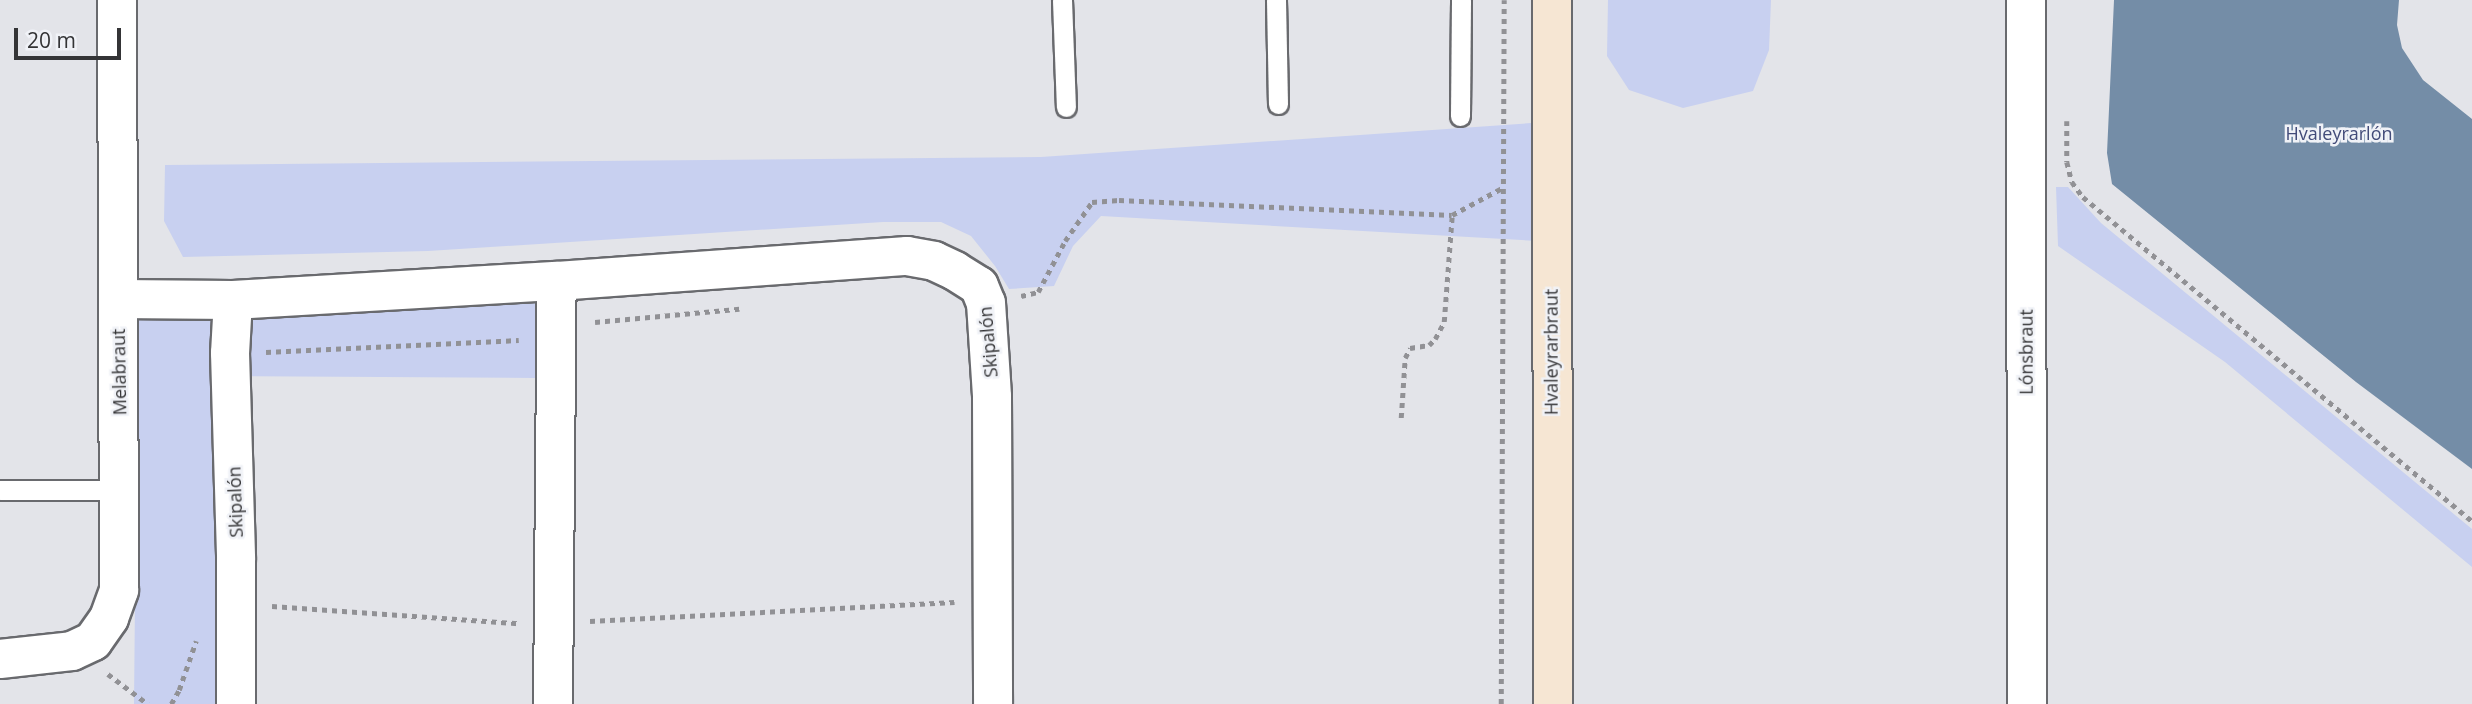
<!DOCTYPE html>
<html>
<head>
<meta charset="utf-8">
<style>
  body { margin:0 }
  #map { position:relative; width:2472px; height:704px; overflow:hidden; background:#e3e4e9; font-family:"Open Sans",sans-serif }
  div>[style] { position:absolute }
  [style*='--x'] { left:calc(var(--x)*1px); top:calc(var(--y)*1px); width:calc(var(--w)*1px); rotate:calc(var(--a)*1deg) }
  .green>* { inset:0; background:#c8d0f0 }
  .water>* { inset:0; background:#748da7 }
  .path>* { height:4.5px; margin-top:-2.25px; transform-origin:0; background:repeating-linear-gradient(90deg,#919195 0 5px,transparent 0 10px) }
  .roads { filter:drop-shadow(2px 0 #696a6e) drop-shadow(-2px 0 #696a6e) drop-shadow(0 2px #696a6e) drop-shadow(0 -2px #696a6e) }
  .lane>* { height:19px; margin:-9.5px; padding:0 9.5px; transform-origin:9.5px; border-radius:9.5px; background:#fff }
  .street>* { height:38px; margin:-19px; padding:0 19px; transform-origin:19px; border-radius:19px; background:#fff }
  .secondary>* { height:38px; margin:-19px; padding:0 19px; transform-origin:19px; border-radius:19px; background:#f6e6d3 }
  span { translate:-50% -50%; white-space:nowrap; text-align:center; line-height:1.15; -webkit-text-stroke:5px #f0f2f7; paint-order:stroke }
  .park-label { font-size:18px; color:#424b79 }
  .street-label { font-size:18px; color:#343436 }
  .scale { position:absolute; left:14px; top:28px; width:107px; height:32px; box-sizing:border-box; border:4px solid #343436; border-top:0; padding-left:9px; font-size:21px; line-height:24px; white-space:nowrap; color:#343436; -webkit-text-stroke:5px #f0f2f7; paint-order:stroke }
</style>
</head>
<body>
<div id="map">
  <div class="green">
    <i style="clip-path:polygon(1608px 0,1771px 0,1769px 50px,1753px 91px,1683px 108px,1629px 90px,1607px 56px)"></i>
    <i style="clip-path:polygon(1561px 121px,1555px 242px,1101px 216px,1073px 246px,1054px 286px,1009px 289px,995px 266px,971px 236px,941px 222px,883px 222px,428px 251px,183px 257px,164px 221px,165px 165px,1041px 157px)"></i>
    <i style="clip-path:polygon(2056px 187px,2068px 187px,2101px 223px,2472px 529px,2472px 567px,2225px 362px,2058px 246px)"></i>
    <i style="clip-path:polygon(138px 289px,536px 293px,535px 378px,223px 376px,220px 704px,134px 704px)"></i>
  </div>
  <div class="water">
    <i style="clip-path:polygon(2114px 0,2399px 0,2397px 25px,2402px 48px,2423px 80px,2472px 119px,2472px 469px,2356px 382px,2112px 184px,2107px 153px)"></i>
  </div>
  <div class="path">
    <i style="--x:2067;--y:121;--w:41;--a:90"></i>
    <i style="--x:2067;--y:162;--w:21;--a:76"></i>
    <i style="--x:2072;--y:182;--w:19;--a:54"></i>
    <i style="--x:2083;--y:197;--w:506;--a:39.79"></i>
    <i style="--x:1021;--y:296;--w:17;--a:-13"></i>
    <i style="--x:1038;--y:292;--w:58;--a:-62.1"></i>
    <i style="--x:1065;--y:241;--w:47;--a:-55.3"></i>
    <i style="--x:1092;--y:202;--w:27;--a:-4"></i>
    <i style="--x:1119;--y:200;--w:333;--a:2.6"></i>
    <i style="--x:1452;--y:215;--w:59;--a:-28.3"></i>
    <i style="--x:595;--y:322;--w:145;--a:-5.2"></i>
    <i style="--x:266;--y:352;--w:253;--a:-2.7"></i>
    <i style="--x:1401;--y:418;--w:60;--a:-86.2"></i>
    <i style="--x:1405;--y:358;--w:11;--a:-63"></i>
    <i style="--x:1410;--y:348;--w:19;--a:-9"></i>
    <i style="--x:1429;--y:345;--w:8;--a:-45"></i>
    <i style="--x:1435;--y:339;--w:19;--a:-62"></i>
    <i style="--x:1444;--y:322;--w:107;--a:-85.7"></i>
    <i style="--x:272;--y:606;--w:247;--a:4"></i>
    <i style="--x:590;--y:621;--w:365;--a:-3"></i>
    <i style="--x:108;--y:674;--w:50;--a:36.9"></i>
    <i style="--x:171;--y:704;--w:16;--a:-60"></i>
    <i style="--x:179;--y:690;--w:52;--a:-70.9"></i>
    <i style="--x:1501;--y:704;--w:704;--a:-89.76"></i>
  </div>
  <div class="roads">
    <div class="lane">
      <i style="--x:1062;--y:0;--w:107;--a:87.9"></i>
      <i style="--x:1276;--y:0;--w:104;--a:88.9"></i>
      <i style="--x:1460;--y:116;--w:116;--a:-89.5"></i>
      <i style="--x:0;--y:490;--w:120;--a:0"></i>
    </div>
    <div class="street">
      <i style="--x:2026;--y:0;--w:704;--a:89.92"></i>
      <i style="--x:118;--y:299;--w:115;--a:0.5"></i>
      <i style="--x:233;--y:300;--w:325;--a:-3.4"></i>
      <i style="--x:557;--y:281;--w:351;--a:-4.1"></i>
      <i style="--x:907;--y:256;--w:27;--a:10"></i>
      <i style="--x:934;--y:261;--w:23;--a:25"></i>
      <i style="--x:955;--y:271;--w:28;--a:32"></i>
      <i style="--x:979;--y:286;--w:18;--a:68"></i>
      <i style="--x:986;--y:303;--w:94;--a:86.3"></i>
      <i style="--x:992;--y:397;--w:307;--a:89.8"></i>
      <i style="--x:233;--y:300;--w:53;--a:93.2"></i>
      <i style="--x:230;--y:353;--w:207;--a:88.3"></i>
      <i style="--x:236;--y:560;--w:144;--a:90"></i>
      <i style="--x:0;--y:659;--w:72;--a:-6.3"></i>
      <i style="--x:72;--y:651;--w:23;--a:-25"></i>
      <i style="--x:93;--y:641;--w:28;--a:-55"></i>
      <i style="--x:109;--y:618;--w:30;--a:-70"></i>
      <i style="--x:119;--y:590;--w:590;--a:-90.19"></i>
      <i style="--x:553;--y:704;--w:423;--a:-89.5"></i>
    </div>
    <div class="secondary">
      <i style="--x:1552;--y:0;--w:704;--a:89.92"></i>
    </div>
  </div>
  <div class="park-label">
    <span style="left:2339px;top:133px">Hvaleyrarlón</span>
  </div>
  <div class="street-label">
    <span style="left:988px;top:342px;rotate:-95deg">Skipalón</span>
    <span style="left:1551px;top:352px;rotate:-90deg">Hvaleyrarbraut</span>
    <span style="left:2026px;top:352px;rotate:-90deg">Lónsbraut</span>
    <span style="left:119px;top:372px;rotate:-91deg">Melabraut</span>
    <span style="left:235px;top:502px;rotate:-92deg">Skipalón</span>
  </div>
  <div class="scale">20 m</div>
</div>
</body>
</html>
